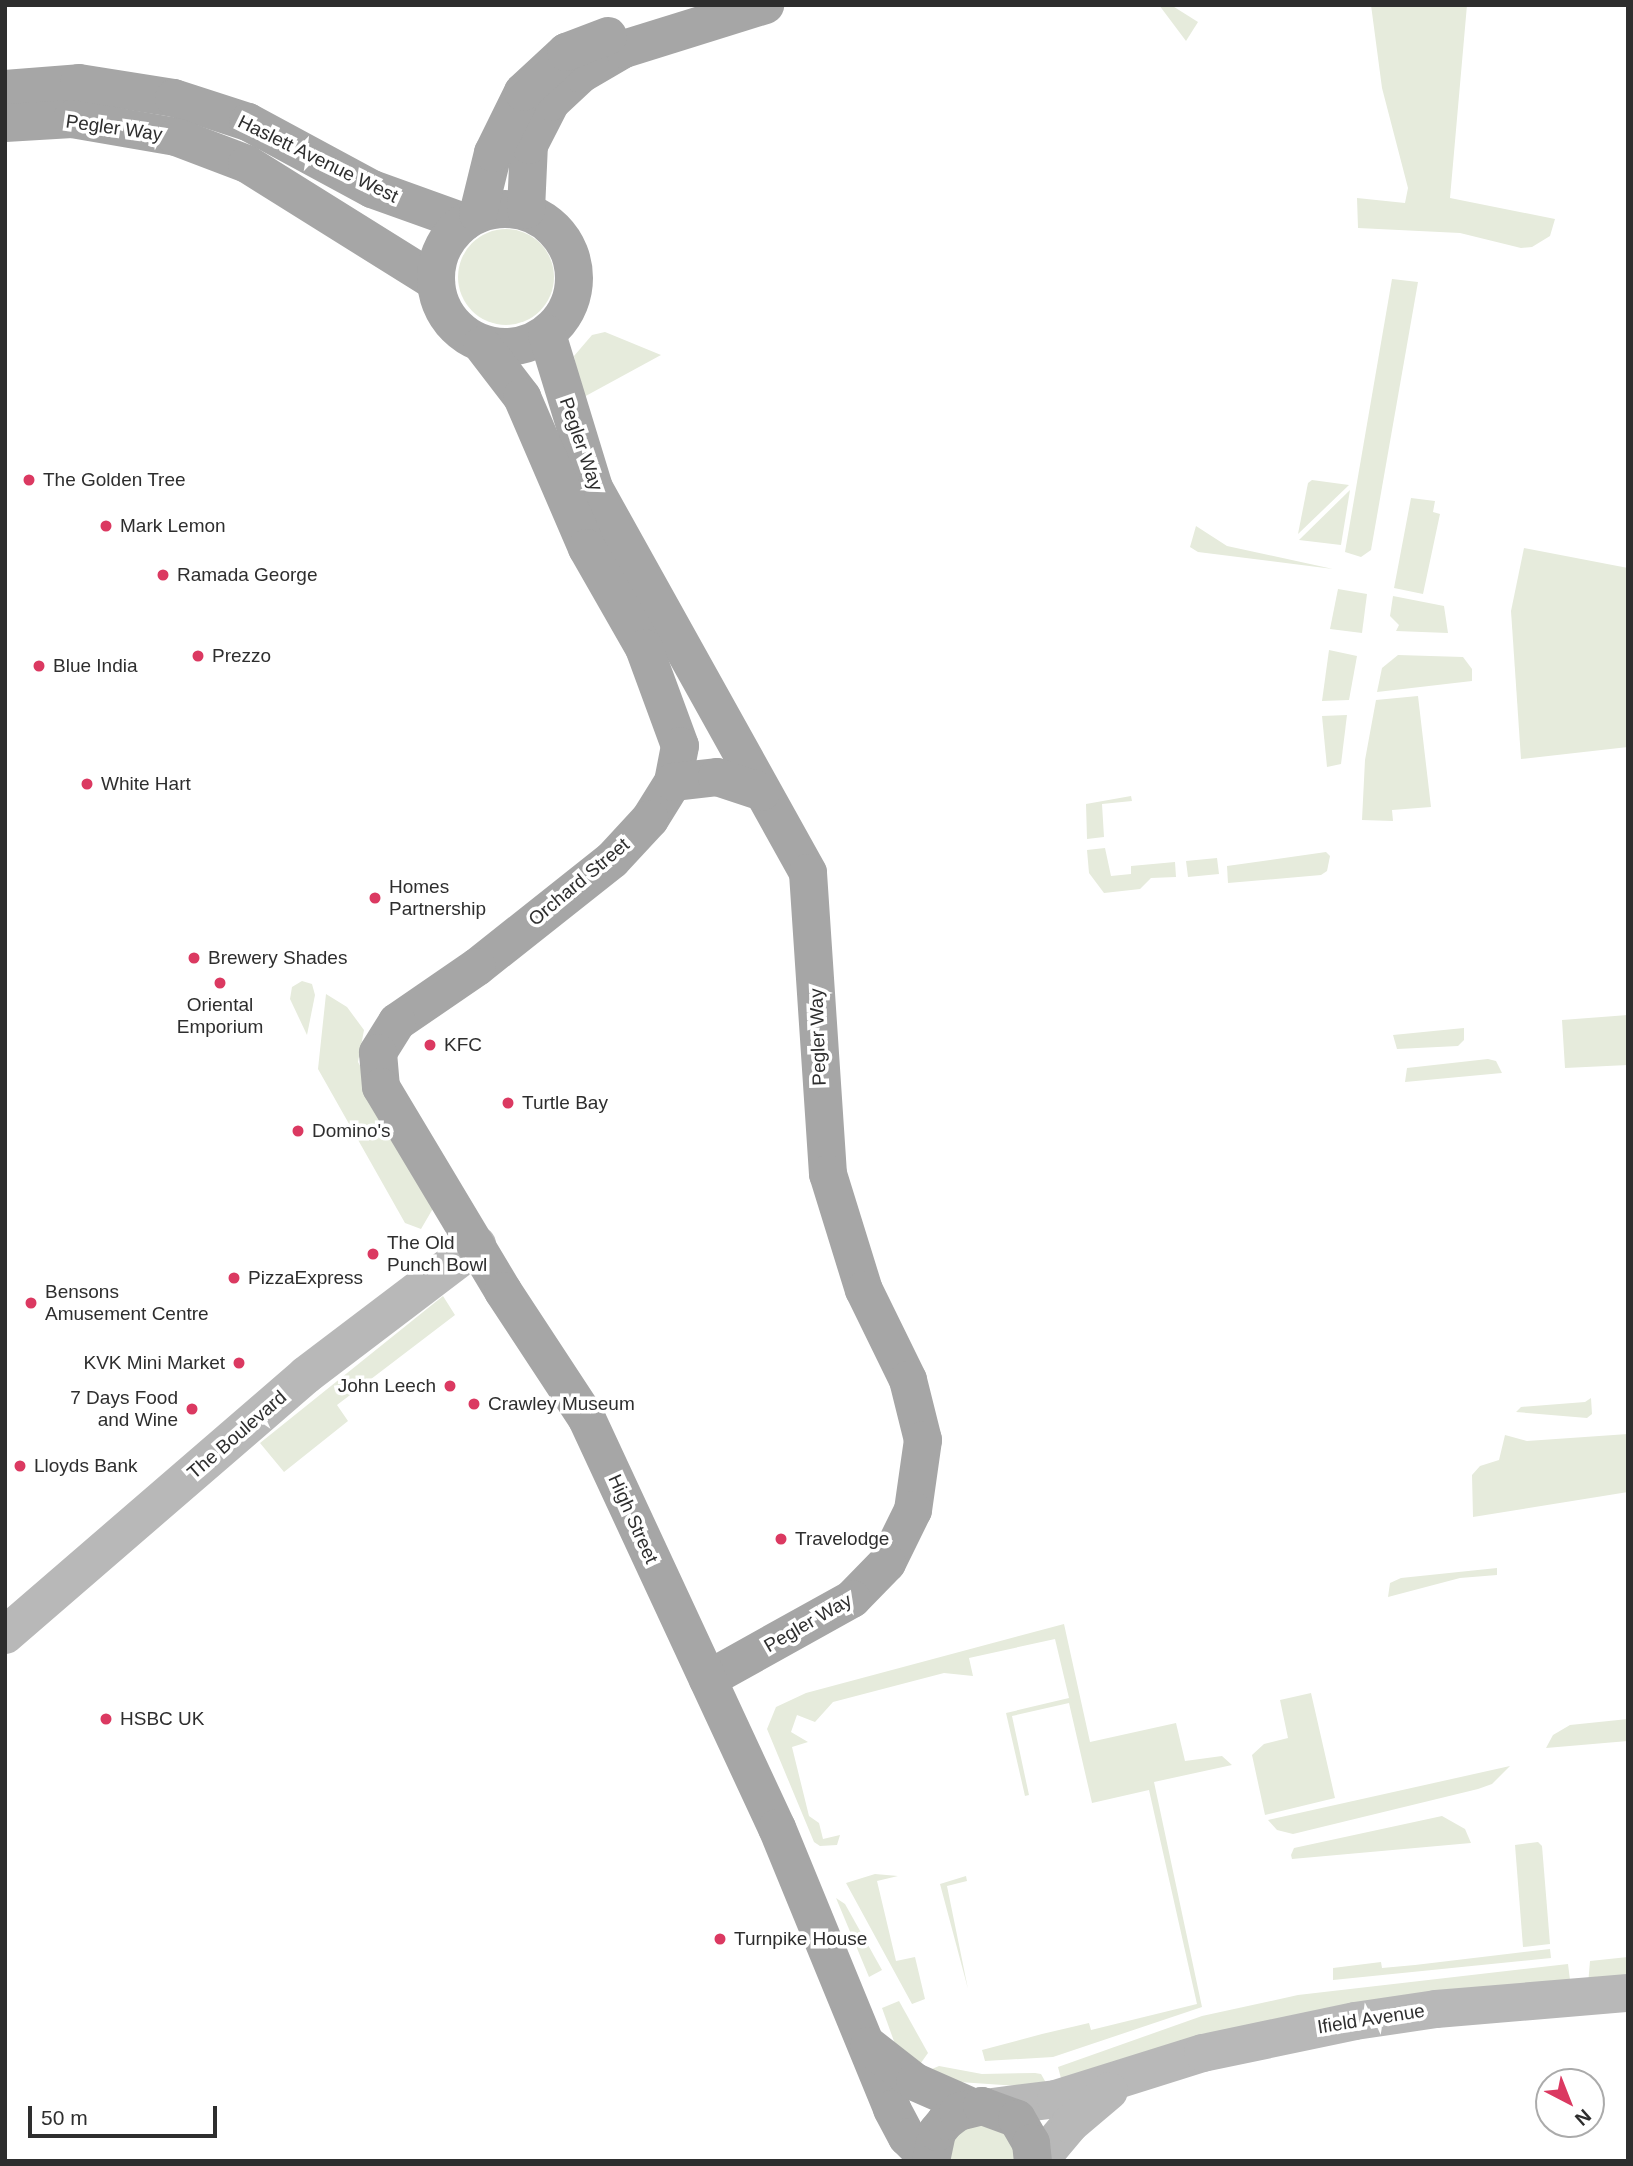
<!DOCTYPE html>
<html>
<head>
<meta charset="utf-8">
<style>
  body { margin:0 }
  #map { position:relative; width:1633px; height:2166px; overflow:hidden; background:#fff; font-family:Helvetica,sans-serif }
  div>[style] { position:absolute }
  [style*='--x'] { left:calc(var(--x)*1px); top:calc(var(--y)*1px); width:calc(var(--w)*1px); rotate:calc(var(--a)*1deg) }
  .green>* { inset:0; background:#e6ebdc }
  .round { border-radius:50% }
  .secondary>* { height:38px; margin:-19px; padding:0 19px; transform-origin:19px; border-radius:19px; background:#b8b8b8 }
  .primary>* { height:38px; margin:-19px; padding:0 19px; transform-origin:19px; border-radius:19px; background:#a6a6a6 }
  .primary>.ring { margin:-19px; padding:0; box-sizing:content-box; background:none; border:38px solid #a6a6a6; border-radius:50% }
  .dots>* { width:19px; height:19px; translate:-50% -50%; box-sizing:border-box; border:4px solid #fff; border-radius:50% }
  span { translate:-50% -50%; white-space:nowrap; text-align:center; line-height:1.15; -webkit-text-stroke:7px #fff; paint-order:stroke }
  .street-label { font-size:19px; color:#2e2e2e }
  .poi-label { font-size:19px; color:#2e2e2e }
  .left { translate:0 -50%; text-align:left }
  .right { translate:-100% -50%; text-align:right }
  .frame { position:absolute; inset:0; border:7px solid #2e2e2e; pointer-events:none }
  .north { position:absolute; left:1535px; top:2068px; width:70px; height:70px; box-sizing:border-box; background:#fff; border:2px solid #ababab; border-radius:50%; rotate:138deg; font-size:19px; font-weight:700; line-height:28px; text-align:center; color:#2e2e2e }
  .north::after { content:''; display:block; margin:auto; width:24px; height:32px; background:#db3961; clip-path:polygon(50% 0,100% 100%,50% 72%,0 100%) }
  .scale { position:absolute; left:28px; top:2106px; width:189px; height:32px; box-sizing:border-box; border:4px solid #2e2e2e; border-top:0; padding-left:9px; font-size:21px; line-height:24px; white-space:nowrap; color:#2e2e2e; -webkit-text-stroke:5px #fff; paint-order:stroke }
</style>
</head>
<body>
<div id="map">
  <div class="green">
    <i style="clip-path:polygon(1159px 5px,1171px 5px,1198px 22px,1186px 41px)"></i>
    <i style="clip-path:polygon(1371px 5px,1467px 5px,1450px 198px,1555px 219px,1550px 236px,1532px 247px,1521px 248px,1460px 233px,1358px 228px,1357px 198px,1405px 203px,1408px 188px,1382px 88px)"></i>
    <i class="round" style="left:458px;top:229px;width:96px;height:96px"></i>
    <i style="clip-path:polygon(1392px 279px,1418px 282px,1371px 550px,1361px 557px,1345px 552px)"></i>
    <i style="clip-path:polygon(605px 332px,661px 355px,582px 398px,574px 356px,592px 335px)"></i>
    <i style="clip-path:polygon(1312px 480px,1349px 485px,1298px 534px,1308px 483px)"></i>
    <i style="clip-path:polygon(1350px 490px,1341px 545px,1299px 540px)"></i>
    <i style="clip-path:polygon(1411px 498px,1435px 501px,1433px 512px,1440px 514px,1423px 594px,1394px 588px)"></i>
    <i style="clip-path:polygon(1196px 526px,1227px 546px,1333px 569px,1198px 552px,1190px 547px)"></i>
    <i style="clip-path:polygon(1524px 548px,1628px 568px,1628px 747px,1521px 759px,1511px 611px)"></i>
    <i style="clip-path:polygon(1338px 589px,1367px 594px,1362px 633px,1330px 629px)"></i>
    <i style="clip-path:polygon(1393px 596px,1444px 606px,1448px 633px,1396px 631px,1399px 625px,1390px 616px)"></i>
    <i style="clip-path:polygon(1329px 650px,1357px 656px,1349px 700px,1322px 701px)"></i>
    <i style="clip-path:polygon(1398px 655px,1463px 657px,1472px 669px,1472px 681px,1377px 692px,1382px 668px)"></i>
    <i style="clip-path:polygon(1418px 696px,1431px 807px,1392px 810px,1393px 821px,1362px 820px,1365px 760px,1376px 700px)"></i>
    <i style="clip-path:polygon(1347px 715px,1341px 764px,1327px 767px,1322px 716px)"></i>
    <i style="clip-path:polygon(1131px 796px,1132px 801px,1102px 804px,1104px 837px,1087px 839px,1086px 804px)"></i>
    <i style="clip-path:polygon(1105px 848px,1111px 876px,1131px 874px,1131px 866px,1175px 862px,1176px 877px,1151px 878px,1140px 889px,1104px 893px,1089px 873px,1087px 850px)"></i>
    <i style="clip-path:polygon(1326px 852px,1330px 856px,1327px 871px,1321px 875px,1228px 883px,1227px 866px)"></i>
    <i style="clip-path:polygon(1217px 858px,1219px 874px,1188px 877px,1186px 861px)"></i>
    <i style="clip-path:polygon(302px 981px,312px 984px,315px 995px,307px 1035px,290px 999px,292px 987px)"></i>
    <i style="clip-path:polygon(326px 994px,347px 1007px,364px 1030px,358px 1062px,435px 1205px,421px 1229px,405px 1223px,318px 1069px)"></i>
    <i style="clip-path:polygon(1628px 1015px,1628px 1065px,1565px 1068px,1562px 1020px)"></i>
    <i style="clip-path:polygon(1464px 1028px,1464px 1040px,1458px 1046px,1397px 1049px,1393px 1035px)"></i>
    <i style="clip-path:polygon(1488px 1059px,1496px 1061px,1502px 1073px,1405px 1082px,1407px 1068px)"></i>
    <i style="clip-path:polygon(443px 1296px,455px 1315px,337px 1405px,348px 1421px,284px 1472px,260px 1443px)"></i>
    <i style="clip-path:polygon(1591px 1398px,1592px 1414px,1587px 1418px,1516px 1412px,1521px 1407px,1585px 1402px)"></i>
    <i style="clip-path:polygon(1628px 1434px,1628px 1492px,1473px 1517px,1472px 1475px,1480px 1466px,1499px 1460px,1505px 1435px,1527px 1441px)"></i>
    <i style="clip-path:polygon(1497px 1568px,1497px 1575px,1460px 1578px,1388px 1597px,1390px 1583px,1401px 1578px)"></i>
    <i style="clip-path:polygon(1064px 1624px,1090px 1742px,1176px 1723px,1185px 1761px,1222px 1756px,1232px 1765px,1154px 1782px,1202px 2007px,1053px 2057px,985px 2061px,982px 2050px,1042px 2034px,1089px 2023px,1091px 2030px,1197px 2004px,1149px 1790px,1092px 1803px,1069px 1703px,1012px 1716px,1029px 1795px,1025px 1796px,1006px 1713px,1069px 1698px,1055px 1639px,969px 1658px,973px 1676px,944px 1673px,833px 1702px,815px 1722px,797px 1715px,791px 1732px,808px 1742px,792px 1747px,809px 1816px,819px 1823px,823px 1839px,840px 1835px,837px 1845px,820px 1846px,814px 1842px,767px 1729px,776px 1707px,806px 1693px)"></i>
    <i style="clip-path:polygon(1311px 1693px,1335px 1798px,1265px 1815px,1252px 1755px,1264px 1744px,1288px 1738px,1280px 1700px)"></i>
    <i style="clip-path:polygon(1628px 1719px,1628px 1741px,1546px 1748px,1553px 1735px,1570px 1725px)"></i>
    <i style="clip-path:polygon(1510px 1766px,1492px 1784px,1478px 1789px,1293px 1834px,1277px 1830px,1268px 1820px)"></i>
    <i style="clip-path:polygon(1442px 1816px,1465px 1829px,1471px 1843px,1292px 1859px,1291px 1855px,1294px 1848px)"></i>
    <i style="clip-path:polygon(1538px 1842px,1542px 1846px,1550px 1944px,1523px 1947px,1515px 1845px)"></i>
    <i style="clip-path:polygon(875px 1874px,898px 1876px,877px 1881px,896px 1961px,915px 1957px,925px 1999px,912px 2004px,846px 1883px)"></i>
    <i style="clip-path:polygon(966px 1876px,967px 1881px,947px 1886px,968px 1989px,940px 1884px)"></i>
    <i style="clip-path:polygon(836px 1898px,845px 1904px,882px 1970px,869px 1977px)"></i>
    <i style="clip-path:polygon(1550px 1949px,1551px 1958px,1333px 1980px,1333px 1968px,1381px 1962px,1382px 1968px,1415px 1965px)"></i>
    <i style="clip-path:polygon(1628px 1957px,1628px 1982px,1588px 1985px,1590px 1961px)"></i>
    <i style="clip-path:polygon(1568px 1964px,1571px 1988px,1063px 2086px,1058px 2067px,1202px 2016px,1298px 1995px)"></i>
    <i style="clip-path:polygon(899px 2001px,928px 2053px,918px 2067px,895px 2044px,882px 2008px)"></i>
    <i style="clip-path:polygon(939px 2066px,982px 2074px,1035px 2073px,1041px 2074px,1049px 2088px,959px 2082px,932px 2069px)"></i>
    <i style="clip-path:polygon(997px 2121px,1022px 2161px,945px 2161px,961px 2126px)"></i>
  </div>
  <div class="secondary">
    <i style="--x:5;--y:1635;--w:398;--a:-40.8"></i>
    <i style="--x:306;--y:1375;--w:215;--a:-37.2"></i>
    <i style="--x:992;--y:2107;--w:64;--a:-7.1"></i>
    <i style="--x:1056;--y:2099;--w:154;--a:-17.4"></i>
    <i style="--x:1203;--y:2053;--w:155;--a:-11.9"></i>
    <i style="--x:1355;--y:2021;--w:82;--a:-8.4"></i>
    <i style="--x:1436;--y:2009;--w:193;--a:-4.8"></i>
    <i style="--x:1039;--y:2161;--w:48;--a:-50"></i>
    <i style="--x:1070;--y:2124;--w:51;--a:-40.2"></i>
  </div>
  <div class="primary">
    <i style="--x:5;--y:89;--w:74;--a:-4.6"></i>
    <i style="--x:79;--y:83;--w:96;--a:9"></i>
    <i style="--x:174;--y:98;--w:78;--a:18"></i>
    <i style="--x:248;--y:122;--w:141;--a:28.4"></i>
    <i style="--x:372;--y:189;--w:98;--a:19.7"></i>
    <i style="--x:5;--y:123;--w:67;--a:-3.4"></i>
    <i style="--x:72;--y:119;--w:106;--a:9.8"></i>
    <i style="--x:176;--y:137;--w:76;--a:20.8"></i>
    <i style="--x:247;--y:164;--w:223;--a:32"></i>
    <i class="ring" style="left:436px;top:209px;width:100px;height:100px"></i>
    <i style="--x:526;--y:210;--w:65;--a:-87.4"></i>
    <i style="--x:529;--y:145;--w:48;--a:-62.9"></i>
    <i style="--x:551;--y:102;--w:41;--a:-43"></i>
    <i style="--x:581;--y:74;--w:50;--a:-30.2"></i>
    <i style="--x:624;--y:49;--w:148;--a:-17.3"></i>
    <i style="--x:478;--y:214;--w:63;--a:-76.2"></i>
    <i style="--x:493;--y:153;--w:68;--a:-63.8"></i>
    <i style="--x:523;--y:92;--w:59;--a:-42.9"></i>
    <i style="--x:566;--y:52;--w:45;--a:-20.9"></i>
    <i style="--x:547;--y:334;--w:161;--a:73"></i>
    <i style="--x:594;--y:488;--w:440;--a:60.9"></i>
    <i style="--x:808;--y:873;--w:302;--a:86.2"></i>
    <i style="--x:828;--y:1174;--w:121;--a:72.8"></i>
    <i style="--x:864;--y:1290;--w:100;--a:63.9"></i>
    <i style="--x:908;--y:1380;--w:62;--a:76"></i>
    <i style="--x:923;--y:1440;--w:71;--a:98.1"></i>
    <i style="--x:913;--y:1510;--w:59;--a:116.1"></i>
    <i style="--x:887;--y:1563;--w:50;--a:134.2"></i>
    <i style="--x:852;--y:1599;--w:165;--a:150.9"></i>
    <i style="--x:482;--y:345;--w:66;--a:52.4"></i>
    <i style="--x:522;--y:397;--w:164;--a:66.7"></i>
    <i style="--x:587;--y:548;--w:115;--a:60.3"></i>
    <i style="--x:644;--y:648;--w:104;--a:69.8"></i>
    <i style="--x:680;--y:746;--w:37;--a:101"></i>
    <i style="--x:673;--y:782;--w:44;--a:121.9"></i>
    <i style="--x:650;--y:819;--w:56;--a:132.8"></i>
    <i style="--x:612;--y:860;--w:172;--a:141.6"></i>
    <i style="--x:477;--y:967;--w:97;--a:145.5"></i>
    <i style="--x:397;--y:1022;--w:36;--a:122"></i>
    <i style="--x:378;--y:1053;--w:34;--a:85"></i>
    <i style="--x:381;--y:1087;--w:238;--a:59.1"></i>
    <i style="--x:503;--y:1291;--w:153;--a:56.7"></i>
    <i style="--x:587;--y:1419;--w:451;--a:65.1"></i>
    <i style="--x:777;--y:1828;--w:304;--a:67.7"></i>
    <i style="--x:892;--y:2109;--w:32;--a:62"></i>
    <i style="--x:907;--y:2137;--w:34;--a:45"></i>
    <i style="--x:673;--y:782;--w:44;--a:-6.5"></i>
    <i style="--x:717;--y:777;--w:47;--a:18.4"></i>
    <i style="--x:869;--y:2046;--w:58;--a:38"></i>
    <i style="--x:915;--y:2082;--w:62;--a:23.7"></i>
    <i style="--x:931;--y:2161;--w:30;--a:-78"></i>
    <i style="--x:937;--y:2132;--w:14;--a:-51"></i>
    <i style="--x:946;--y:2121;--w:15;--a:-37"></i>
    <i style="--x:958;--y:2112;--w:25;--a:-14"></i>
    <i style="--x:982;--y:2106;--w:37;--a:20"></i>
    <i style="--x:1017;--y:2119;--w:28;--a:60"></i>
    <i style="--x:1031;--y:2143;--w:18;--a:84"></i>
  </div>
  <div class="dots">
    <i style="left:29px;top:480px;background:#db3961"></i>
    <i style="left:106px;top:526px;background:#db3961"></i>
    <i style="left:163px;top:575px;background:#db3961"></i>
    <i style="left:198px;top:656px;background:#db3961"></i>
    <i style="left:39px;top:666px;background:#db3961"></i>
    <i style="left:87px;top:784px;background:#db3961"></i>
    <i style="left:375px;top:898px;background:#db3961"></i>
    <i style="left:194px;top:958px;background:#db3961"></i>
    <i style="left:220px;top:983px;background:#db3961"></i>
    <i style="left:430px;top:1045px;background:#db3961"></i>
    <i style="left:508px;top:1103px;background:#db3961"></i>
    <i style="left:298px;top:1131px;background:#db3961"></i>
    <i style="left:373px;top:1254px;background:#db3961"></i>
    <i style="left:234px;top:1278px;background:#db3961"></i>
    <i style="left:31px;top:1303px;background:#db3961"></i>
    <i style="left:239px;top:1363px;background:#db3961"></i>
    <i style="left:450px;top:1386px;background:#db3961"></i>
    <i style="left:474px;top:1404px;background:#db3961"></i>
    <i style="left:192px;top:1409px;background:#db3961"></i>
    <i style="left:20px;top:1466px;background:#db3961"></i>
    <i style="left:781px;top:1539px;background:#db3961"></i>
    <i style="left:106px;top:1719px;background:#db3961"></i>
    <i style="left:720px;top:1939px;background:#db3961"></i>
  </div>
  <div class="street-label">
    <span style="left:114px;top:128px;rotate:8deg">Pegler Way</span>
    <span style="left:318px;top:159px;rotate:26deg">Haslett Avenue West</span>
    <span style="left:581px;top:444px;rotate:71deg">Pegler Way</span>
    <span style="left:579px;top:882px;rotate:-40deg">Orchard Street</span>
    <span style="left:818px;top:1037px;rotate:-92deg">Pegler Way</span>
    <span style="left:237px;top:1435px;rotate:-41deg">The Boulevard</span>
    <span style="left:633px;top:1519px;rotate:66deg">High Street</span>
    <span style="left:808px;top:1623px;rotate:-30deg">Pegler Way</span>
    <span style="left:1371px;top:2019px;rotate:-9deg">Ifield Avenue</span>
  </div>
  <div class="poi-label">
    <span class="left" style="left:43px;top:480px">The Golden Tree</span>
    <span class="left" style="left:120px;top:526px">Mark Lemon</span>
    <span class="left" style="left:177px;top:575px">Ramada George</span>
    <span class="left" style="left:212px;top:656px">Prezzo</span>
    <span class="left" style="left:53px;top:666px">Blue India</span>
    <span class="left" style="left:101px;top:784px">White Hart</span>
    <span class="left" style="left:389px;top:898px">Homes<br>Partnership</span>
    <span class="left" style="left:208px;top:958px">Brewery Shades</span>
    <span style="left:220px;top:1016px">Oriental<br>Emporium</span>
    <span class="left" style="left:444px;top:1045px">KFC</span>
    <span class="left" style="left:522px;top:1103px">Turtle Bay</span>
    <span class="left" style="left:312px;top:1131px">Domino's</span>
    <span class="left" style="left:387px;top:1254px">The Old<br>Punch Bowl</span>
    <span class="left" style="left:248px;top:1278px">PizzaExpress</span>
    <span class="left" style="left:45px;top:1303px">Bensons<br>Amusement Centre</span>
    <span class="right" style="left:225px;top:1363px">KVK Mini Market</span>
    <span class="right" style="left:436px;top:1386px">John Leech</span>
    <span class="right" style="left:178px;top:1409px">7 Days Food<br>and Wine</span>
    <span class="left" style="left:488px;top:1404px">Crawley Museum</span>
    <span class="left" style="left:34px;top:1466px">Lloyds Bank</span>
    <span class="left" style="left:795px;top:1539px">Travelodge</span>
    <span class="left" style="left:120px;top:1719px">HSBC UK</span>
    <span class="left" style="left:734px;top:1939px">Turnpike House</span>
  </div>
  <div class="frame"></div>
  <div class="north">N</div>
  <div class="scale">50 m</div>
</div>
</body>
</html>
